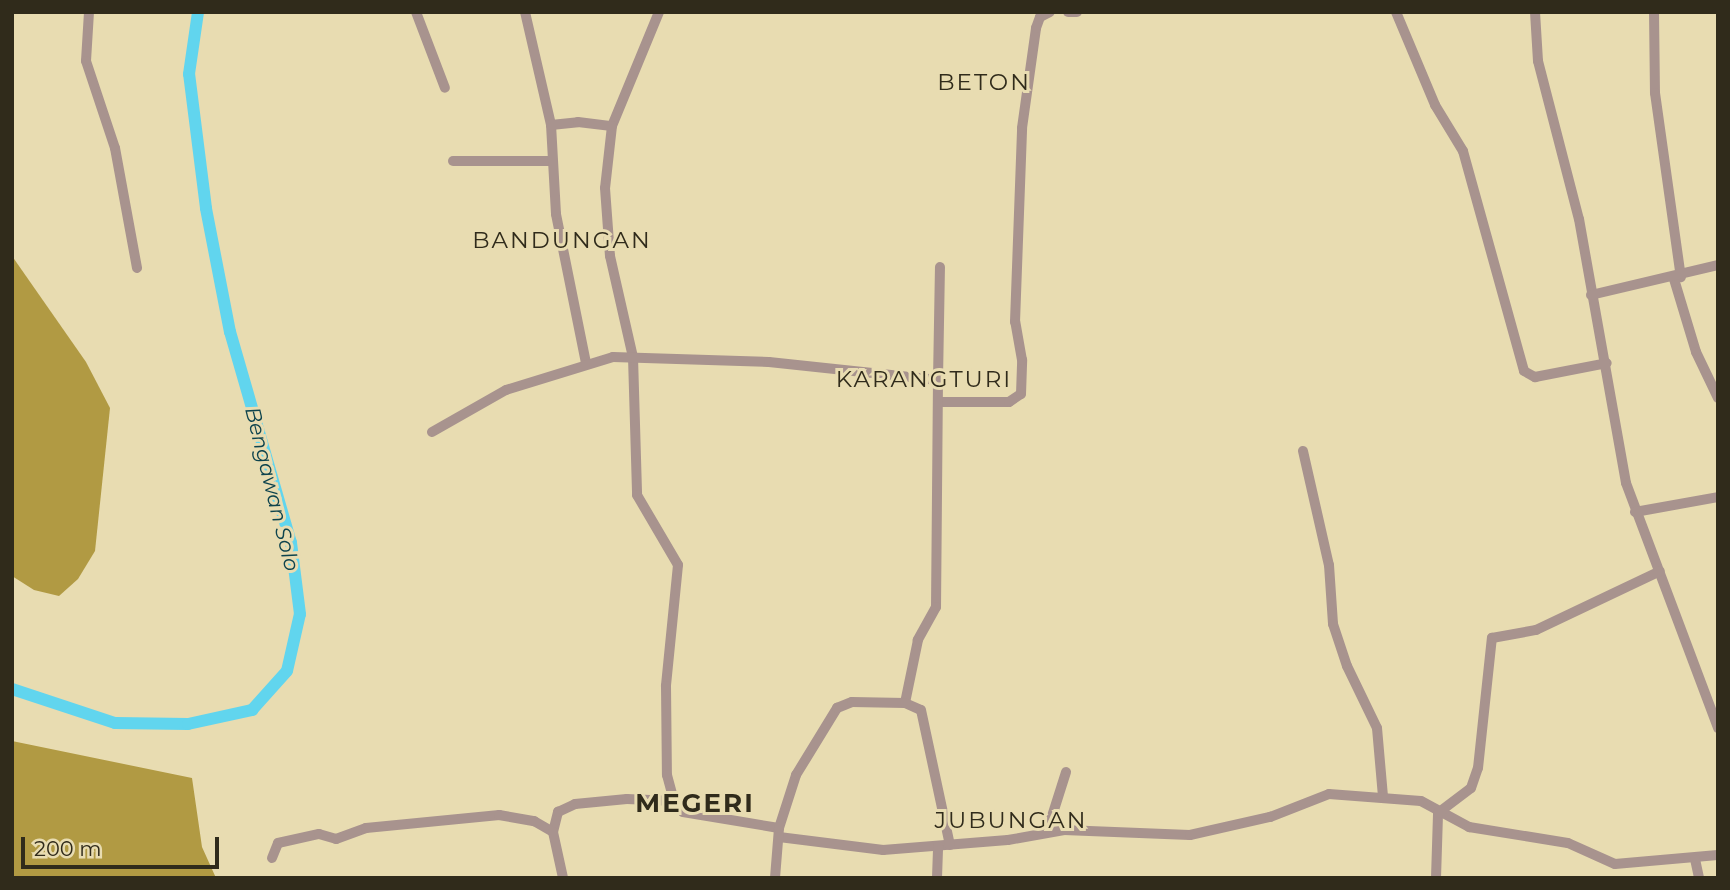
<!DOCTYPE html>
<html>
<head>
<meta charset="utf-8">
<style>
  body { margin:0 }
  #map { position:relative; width:1730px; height:890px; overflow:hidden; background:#e8dcb1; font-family:Montserrat,sans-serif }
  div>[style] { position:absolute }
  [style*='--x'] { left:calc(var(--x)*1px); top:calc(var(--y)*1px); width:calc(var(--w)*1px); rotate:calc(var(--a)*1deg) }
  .forest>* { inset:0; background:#b19a43 }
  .river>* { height:12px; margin:-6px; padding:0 6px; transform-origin:6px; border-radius:6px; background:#61d5ee }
  .minor>* { height:10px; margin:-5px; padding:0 5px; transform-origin:5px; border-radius:5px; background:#a8938e }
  span { translate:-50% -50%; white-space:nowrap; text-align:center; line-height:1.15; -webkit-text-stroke:6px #e8dcb1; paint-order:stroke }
  .water-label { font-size:21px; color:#0d434d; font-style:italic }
  .quarter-label { font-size:23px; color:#302b1b; letter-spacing:2px }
  .district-label { font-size:26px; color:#302b1b; font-weight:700; letter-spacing:2px }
  .frame { position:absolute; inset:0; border:14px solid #302b1b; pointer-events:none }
  .scale { position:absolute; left:21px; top:837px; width:198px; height:32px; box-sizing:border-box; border:4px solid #302b1b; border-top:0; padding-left:9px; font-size:21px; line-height:24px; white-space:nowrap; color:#302b1b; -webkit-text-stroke:5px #e8dcb1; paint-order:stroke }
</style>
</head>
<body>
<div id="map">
  <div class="forest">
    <i style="clip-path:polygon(12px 256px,86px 362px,110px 408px,95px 551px,78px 579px,59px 596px,34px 590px,12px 576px)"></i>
    <i style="clip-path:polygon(12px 741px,192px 778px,202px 847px,216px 878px,12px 878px)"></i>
  </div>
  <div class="river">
    <i style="--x:12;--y:689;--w:108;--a:18.3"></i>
    <i style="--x:115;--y:723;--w:73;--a:0.8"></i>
    <i style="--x:188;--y:724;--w:66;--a:-12.3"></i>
    <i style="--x:252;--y:710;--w:52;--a:-48.1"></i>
    <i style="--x:287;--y:671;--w:58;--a:-77.2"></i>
    <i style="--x:300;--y:614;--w:72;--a:-97.2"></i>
    <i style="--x:291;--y:543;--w:220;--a:-106.1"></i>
    <i style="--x:230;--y:332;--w:126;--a:-101"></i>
    <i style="--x:206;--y:208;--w:135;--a:-97.2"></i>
    <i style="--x:189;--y:74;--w:63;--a:-81.7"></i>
  </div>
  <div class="minor">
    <i style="--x:89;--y:12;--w:49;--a:93.5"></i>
    <i style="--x:86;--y:61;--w:92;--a:71.6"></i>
    <i style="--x:115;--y:148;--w:122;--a:79.6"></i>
    <i style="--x:416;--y:12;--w:81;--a:69.1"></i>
    <i style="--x:525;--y:12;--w:116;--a:77"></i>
    <i style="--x:659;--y:12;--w:123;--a:112.4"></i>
    <i style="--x:612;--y:126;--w:62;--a:96.4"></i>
    <i style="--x:605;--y:188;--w:68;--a:85.8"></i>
    <i style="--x:610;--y:256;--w:104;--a:77.2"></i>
    <i style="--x:633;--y:357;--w:138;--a:88.3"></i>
    <i style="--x:637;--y:495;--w:81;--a:59.6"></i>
    <i style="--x:678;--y:565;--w:122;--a:95.7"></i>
    <i style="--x:666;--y:686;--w:89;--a:89.4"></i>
    <i style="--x:667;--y:775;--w:27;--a:75"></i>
    <i style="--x:674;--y:801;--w:14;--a:51"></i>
    <i style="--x:683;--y:812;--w:97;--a:9.5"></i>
    <i style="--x:1068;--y:12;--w:9;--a:0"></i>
    <i style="--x:1396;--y:12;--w:101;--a:67.2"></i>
    <i style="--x:1435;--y:105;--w:54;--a:58.7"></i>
    <i style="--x:1463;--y:151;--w:228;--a:74.5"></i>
    <i style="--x:1524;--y:371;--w:13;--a:29"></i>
    <i style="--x:1535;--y:377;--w:73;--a:-11"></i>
    <i style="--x:1535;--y:12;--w:49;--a:86.5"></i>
    <i style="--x:1538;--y:61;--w:163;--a:75.5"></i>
    <i style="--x:1579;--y:219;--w:268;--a:79.9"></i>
    <i style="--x:1626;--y:483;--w:262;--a:69.4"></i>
    <i style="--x:1654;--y:12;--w:81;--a:89.3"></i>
    <i style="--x:1655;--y:93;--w:186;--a:82"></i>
    <i style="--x:453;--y:161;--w:99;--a:0"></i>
    <i style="--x:1674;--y:279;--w:76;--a:73.2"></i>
    <i style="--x:1696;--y:352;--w:51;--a:64.4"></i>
    <i style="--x:1591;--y:295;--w:130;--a:-13.3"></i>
    <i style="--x:586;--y:363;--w:152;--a:-101.4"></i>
    <i style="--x:556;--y:214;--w:89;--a:-93.2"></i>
    <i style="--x:551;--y:125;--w:27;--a:-6"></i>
    <i style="--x:578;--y:122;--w:34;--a:7"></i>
    <i style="--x:938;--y:380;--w:113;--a:-89"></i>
    <i style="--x:941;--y:402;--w:68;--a:0"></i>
    <i style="--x:1009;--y:402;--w:14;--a:-34"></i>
    <i style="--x:1021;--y:394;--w:34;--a:-88"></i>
    <i style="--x:1022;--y:360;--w:39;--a:-100"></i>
    <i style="--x:1015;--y:322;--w:194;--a:-87.9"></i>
    <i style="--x:1022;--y:128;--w:101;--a:-82"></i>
    <i style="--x:1036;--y:28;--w:12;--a:-70"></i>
    <i style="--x:1040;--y:17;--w:11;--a:-27"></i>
    <i style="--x:432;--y:432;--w:85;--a:-29.6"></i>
    <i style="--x:506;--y:390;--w:112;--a:-17.1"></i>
    <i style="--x:613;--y:357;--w:156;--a:1.8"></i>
    <i style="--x:769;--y:362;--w:170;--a:6.1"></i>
    <i style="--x:938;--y:380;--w:227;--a:90.5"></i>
    <i style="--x:936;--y:607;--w:38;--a:119"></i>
    <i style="--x:918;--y:640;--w:64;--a:101.7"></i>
    <i style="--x:1303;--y:451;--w:117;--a:77.2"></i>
    <i style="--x:1329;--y:565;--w:59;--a:86.1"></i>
    <i style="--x:1333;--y:624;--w:44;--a:71.6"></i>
    <i style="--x:1347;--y:666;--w:69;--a:64.2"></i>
    <i style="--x:1377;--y:728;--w:69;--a:85"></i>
    <i style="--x:1635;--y:512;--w:84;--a:-10.2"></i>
    <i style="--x:553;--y:832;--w:21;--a:-76"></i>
    <i style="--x:558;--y:812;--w:19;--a:-25"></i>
    <i style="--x:575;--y:804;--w:52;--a:-5.5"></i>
    <i style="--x:627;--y:799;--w:47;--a:2.4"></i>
    <i style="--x:1047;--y:832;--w:63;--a:-72.4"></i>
    <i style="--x:779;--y:837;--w:105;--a:7.1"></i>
    <i style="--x:883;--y:850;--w:125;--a:-4.6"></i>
    <i style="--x:1008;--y:840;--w:57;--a:-10.1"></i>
    <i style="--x:1064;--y:830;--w:126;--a:2.3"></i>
    <i style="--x:1190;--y:835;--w:82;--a:-12.7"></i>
    <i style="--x:1270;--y:817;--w:63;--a:-21.3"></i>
    <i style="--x:1329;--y:794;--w:92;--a:4.4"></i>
    <i style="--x:1421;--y:801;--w:55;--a:28.4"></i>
    <i style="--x:1469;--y:827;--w:100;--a:9.2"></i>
    <i style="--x:1568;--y:843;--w:51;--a:24.1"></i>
    <i style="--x:1615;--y:864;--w:103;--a:-5"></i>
    <i style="--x:272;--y:858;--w:16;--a:-68"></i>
    <i style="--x:278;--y:843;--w:42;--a:-12.4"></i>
    <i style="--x:319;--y:834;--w:18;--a:16"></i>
    <i style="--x:336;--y:839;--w:32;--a:-20"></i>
    <i style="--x:366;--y:828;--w:134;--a:-5.6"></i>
    <i style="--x:499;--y:815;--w:36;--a:10"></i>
    <i style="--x:534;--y:821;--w:22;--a:30"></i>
    <i style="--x:553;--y:832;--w:47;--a:77.7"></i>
    <i style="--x:1695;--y:859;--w:19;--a:78"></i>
    <i style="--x:775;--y:878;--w:50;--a:-85.4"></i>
    <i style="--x:779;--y:828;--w:56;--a:-72.2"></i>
    <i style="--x:796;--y:775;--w:79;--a:-58.5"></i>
    <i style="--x:837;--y:708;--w:16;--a:-22"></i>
    <i style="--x:852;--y:702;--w:53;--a:1.1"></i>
    <i style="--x:905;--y:703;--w:17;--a:24"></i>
    <i style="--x:921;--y:710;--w:138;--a:77.9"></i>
    <i style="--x:937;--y:878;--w:32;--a:-88"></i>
    <i style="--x:1436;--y:878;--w:65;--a:-88.2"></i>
    <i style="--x:1438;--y:813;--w:41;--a:-37.1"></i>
    <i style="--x:1471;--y:788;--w:21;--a:-71"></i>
    <i style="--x:1478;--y:768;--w:131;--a:-83.9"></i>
    <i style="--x:1492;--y:638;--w:45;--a:-10.3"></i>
    <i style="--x:1536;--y:630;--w:137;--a:-25.4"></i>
  </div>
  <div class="water-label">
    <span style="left:272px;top:489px;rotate:76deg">Bengawan Solo</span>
  </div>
  <div class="quarter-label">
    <span style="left:984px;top:82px">BETON</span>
    <span style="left:562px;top:240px">BANDUNGAN</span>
    <span style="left:924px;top:379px">KARANGTURI</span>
    <span style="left:1011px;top:820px">JUBUNGAN</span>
  </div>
  <div class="district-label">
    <span style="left:695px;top:804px">MEGERI</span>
  </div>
  <div class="frame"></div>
  <div class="scale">200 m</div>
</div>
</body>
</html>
